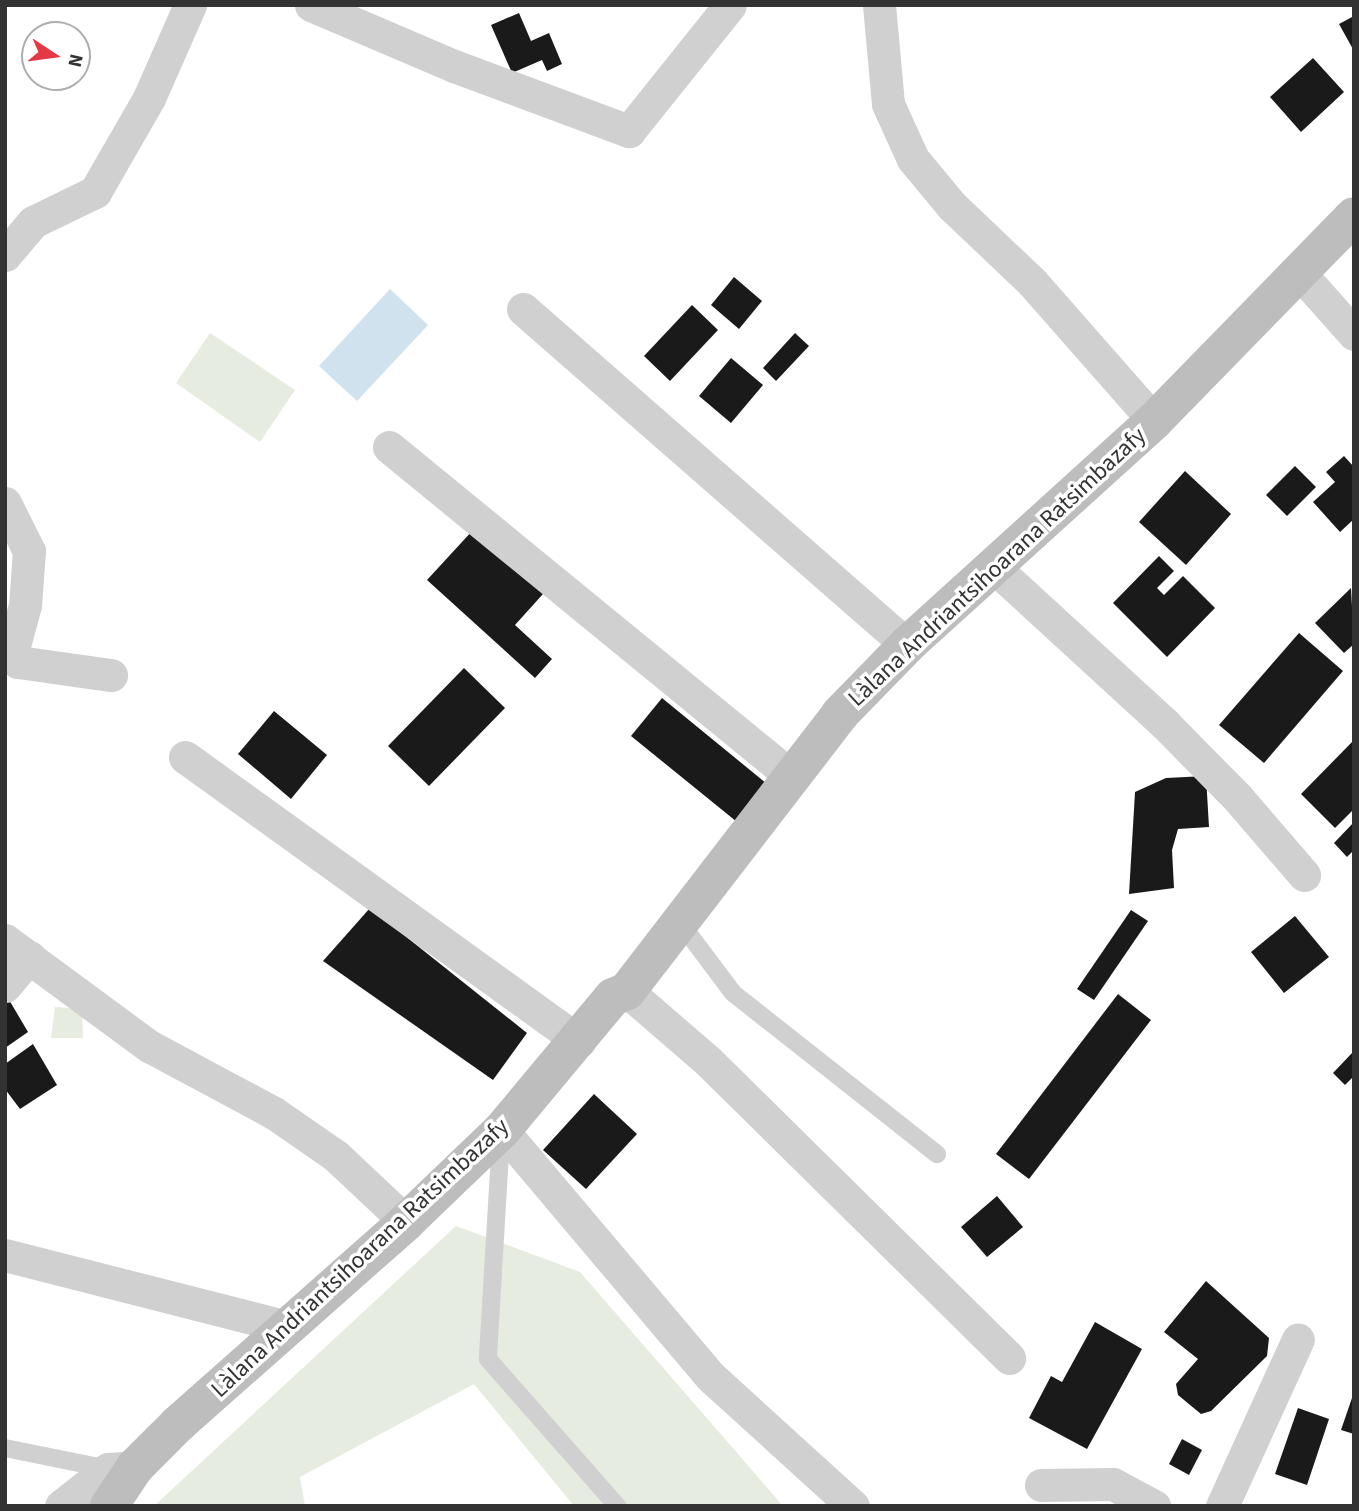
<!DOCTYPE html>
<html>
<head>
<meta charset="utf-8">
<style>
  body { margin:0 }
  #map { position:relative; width:1359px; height:1511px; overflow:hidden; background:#fff; font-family:"Source Sans 3",sans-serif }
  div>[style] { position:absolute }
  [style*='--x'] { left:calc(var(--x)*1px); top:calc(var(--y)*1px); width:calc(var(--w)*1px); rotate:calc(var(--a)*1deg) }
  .green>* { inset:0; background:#e6ecdf }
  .water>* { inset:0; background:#cfe2ee }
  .building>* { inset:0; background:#1a1a1a }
  .service>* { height:18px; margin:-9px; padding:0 9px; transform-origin:9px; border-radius:9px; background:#d0d0d0 }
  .minor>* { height:33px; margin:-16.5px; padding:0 16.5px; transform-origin:16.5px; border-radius:16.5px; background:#d0d0d0 }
  .secondary>* { height:38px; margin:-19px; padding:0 19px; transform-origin:19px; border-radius:19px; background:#bdbdbd }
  span { translate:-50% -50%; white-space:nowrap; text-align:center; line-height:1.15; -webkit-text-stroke:7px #fff; paint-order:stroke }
  .street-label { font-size:24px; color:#333 }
  .frame { position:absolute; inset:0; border:7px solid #333; pointer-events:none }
  .north { position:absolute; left:21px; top:21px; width:70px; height:70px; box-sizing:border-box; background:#fff; border:2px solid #adadad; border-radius:50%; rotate:103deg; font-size:19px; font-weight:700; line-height:28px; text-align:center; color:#333 }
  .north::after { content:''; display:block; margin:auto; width:24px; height:32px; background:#e63946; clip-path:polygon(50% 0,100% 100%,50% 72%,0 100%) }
</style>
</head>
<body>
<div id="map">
  <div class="green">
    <i style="clip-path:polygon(210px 333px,295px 390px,260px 442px,176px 383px)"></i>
    <i style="clip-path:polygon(55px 1007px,82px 1009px,83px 1038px,51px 1038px)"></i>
    <i style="clip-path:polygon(456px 1226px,580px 1272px,783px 1506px,574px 1506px,474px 1384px,300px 1477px,305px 1506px,154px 1506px)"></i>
  </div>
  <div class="water">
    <i style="clip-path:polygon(390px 289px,428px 325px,357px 401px,319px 366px)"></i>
  </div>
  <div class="building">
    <i style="clip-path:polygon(519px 13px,531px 41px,549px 33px,562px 64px,547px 71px,542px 60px,512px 73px,491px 25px)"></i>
    <i style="clip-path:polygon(1354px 16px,1354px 51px,1339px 24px)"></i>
    <i style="clip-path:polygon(1313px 58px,1344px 92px,1301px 132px,1270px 97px)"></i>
    <i style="clip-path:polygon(734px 277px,762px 301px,739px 329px,711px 305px)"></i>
    <i style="clip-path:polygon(692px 305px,718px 330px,670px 381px,644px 356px)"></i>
    <i style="clip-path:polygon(795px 333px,809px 346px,776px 381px,763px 368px)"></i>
    <i style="clip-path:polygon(731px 358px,763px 385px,731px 423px,699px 396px)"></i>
    <i style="clip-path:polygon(1344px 456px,1354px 467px,1354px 519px,1340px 532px,1313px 502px,1335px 482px,1326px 472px)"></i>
    <i style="clip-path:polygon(1295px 466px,1316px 487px,1287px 516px,1266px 495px)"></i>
    <i style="clip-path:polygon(1185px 471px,1231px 514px,1186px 565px,1139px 522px)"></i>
    <i style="clip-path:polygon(473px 530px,543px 594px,515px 625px,552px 659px,535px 678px,427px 580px)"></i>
    <i style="clip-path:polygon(1159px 556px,1174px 571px,1157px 588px,1164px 595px,1183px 576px,1215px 608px,1167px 657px,1113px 603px)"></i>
    <i style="clip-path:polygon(1351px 588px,1354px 644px,1344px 653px,1315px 623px)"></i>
    <i style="clip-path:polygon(1299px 633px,1343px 671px,1264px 763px,1219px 725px)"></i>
    <i style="clip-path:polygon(464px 668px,505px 708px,429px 786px,388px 746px)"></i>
    <i style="clip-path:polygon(662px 698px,772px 788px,742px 826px,631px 736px)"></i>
    <i style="clip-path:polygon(274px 711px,327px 755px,291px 799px,238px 754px)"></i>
    <i style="clip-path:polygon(1354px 740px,1354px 809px,1335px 828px,1301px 794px)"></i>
    <i style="clip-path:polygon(1206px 776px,1209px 827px,1178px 829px,1172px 850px,1174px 888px,1129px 894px,1135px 792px,1166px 778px)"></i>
    <i style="clip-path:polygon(1354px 822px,1354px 850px,1347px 857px,1334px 843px)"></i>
    <i style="clip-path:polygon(370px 908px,527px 1033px,493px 1080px,323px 961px)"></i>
    <i style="clip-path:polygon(1131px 910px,1148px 921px,1094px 1000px,1077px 989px)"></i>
    <i style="clip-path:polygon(1295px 916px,1329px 957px,1284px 993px,1251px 952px)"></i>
    <i style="clip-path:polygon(5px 993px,28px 1032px,5px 1048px)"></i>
    <i style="clip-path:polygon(1118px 994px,1151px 1020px,1029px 1179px,996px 1154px)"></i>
    <i style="clip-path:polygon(33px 1044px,57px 1085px,20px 1109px,5px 1089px,5px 1064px)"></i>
    <i style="clip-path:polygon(1352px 1053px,1354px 1076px,1345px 1085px,1333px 1073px)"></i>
    <i style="clip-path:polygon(594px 1094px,637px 1134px,586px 1189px,543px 1150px)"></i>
    <i style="clip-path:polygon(997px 1196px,1023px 1227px,987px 1257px,961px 1227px)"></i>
    <i style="clip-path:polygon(1206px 1281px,1269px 1338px,1267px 1356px,1211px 1411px,1201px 1414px,1178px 1395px,1176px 1384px,1198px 1359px,1164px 1332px)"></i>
    <i style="clip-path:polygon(1095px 1322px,1142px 1349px,1087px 1449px,1029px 1418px,1051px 1376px,1062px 1382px)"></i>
    <i style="clip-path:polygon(1353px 1395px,1354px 1395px,1354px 1434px,1341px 1430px)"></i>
    <i style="clip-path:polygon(1298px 1408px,1329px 1419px,1307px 1485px,1275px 1474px)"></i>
    <i style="clip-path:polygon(1182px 1439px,1202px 1450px,1189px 1475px,1169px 1464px)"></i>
  </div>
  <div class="service">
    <i style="--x:679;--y:921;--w:90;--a:53.1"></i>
    <i style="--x:733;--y:993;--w:260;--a:38.3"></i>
    <i style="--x:501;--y:1137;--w:222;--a:93.4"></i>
    <i style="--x:488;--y:1359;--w:196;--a:48.7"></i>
    <i style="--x:5;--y:1448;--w:105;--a:11.5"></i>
  </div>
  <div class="minor">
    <i style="--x:311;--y:5;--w:155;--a:23.1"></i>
    <i style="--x:454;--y:66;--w:187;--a:20.4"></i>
    <i style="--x:629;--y:131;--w:161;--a:-51.3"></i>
    <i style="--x:879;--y:5;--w:99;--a:84.8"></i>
    <i style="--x:888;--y:104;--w:60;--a:65.6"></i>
    <i style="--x:913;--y:159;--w:61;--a:50.3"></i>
    <i style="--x:952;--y:206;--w:110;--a:43.5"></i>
    <i style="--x:1032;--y:282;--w:185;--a:48.7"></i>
    <i style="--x:5;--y:255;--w:43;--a:-49.7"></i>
    <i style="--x:33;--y:222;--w:69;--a:-25.8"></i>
    <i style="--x:95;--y:192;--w:108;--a:-60.1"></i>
    <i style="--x:149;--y:98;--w:102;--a:-66.2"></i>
    <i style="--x:1297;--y:270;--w:86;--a:48.3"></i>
    <i style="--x:523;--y:309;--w:510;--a:41.19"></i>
    <i style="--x:389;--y:447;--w:519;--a:39.3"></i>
    <i style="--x:5;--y:503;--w:54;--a:63.4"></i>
    <i style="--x:29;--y:551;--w:54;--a:94.2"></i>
    <i style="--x:25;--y:605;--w:54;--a:105.1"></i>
    <i style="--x:11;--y:657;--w:9;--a:36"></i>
    <i style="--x:18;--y:662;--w:94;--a:8"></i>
    <i style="--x:996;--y:569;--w:229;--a:42.5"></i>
    <i style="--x:1165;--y:724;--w:103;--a:45.4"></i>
    <i style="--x:1237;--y:797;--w:103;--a:49.3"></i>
    <i style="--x:185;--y:757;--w:486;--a:35.8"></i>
    <i style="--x:5;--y:940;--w:179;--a:36.4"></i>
    <i style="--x:149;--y:1046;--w:142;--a:28.2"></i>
    <i style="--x:274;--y:1113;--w:75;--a:34.7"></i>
    <i style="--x:336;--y:1156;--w:96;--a:43.3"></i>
    <i style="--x:5;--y:986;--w:38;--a:-50"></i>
    <i style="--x:627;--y:991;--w:107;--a:40.8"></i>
    <i style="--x:708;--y:1061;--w:423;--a:44.6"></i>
    <i style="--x:502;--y:1130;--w:324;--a:49.8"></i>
    <i style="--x:711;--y:1377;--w:192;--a:42.3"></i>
    <i style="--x:5;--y:1255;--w:292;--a:14.3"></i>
    <i style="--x:1041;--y:1485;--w:72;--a:-0.8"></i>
    <i style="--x:1113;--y:1484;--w:47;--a:28.2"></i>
    <i style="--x:61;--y:1506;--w:60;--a:-38.2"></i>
    <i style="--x:108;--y:1469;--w:27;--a:-4"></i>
    <i style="--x:1222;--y:1506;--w:183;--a:-65.5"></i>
  </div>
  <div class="secondary">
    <i style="--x:109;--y:1506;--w:47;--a:-56.3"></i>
    <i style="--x:135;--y:1467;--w:61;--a:-45"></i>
    <i style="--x:178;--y:1424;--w:305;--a:-41.5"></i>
    <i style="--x:406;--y:1222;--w:133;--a:-43.8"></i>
    <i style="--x:502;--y:1130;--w:173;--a:-50.2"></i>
    <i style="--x:613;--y:997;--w:15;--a:-23"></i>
    <i style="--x:627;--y:991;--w:349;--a:-52.4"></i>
    <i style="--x:840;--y:714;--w:96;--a:-45.8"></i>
    <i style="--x:907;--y:645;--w:333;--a:-42.2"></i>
    <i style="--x:1154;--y:421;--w:286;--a:-45.7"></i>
  </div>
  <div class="street-label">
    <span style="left:997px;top:567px;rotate:-43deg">Làlana Andriantsihoarana Ratsimbazafy</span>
    <span style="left:360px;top:1258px;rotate:-43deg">Làlana Andriantsihoarana Ratsimbazafy</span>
  </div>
  <div class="frame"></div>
  <div class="north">N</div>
</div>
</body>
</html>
